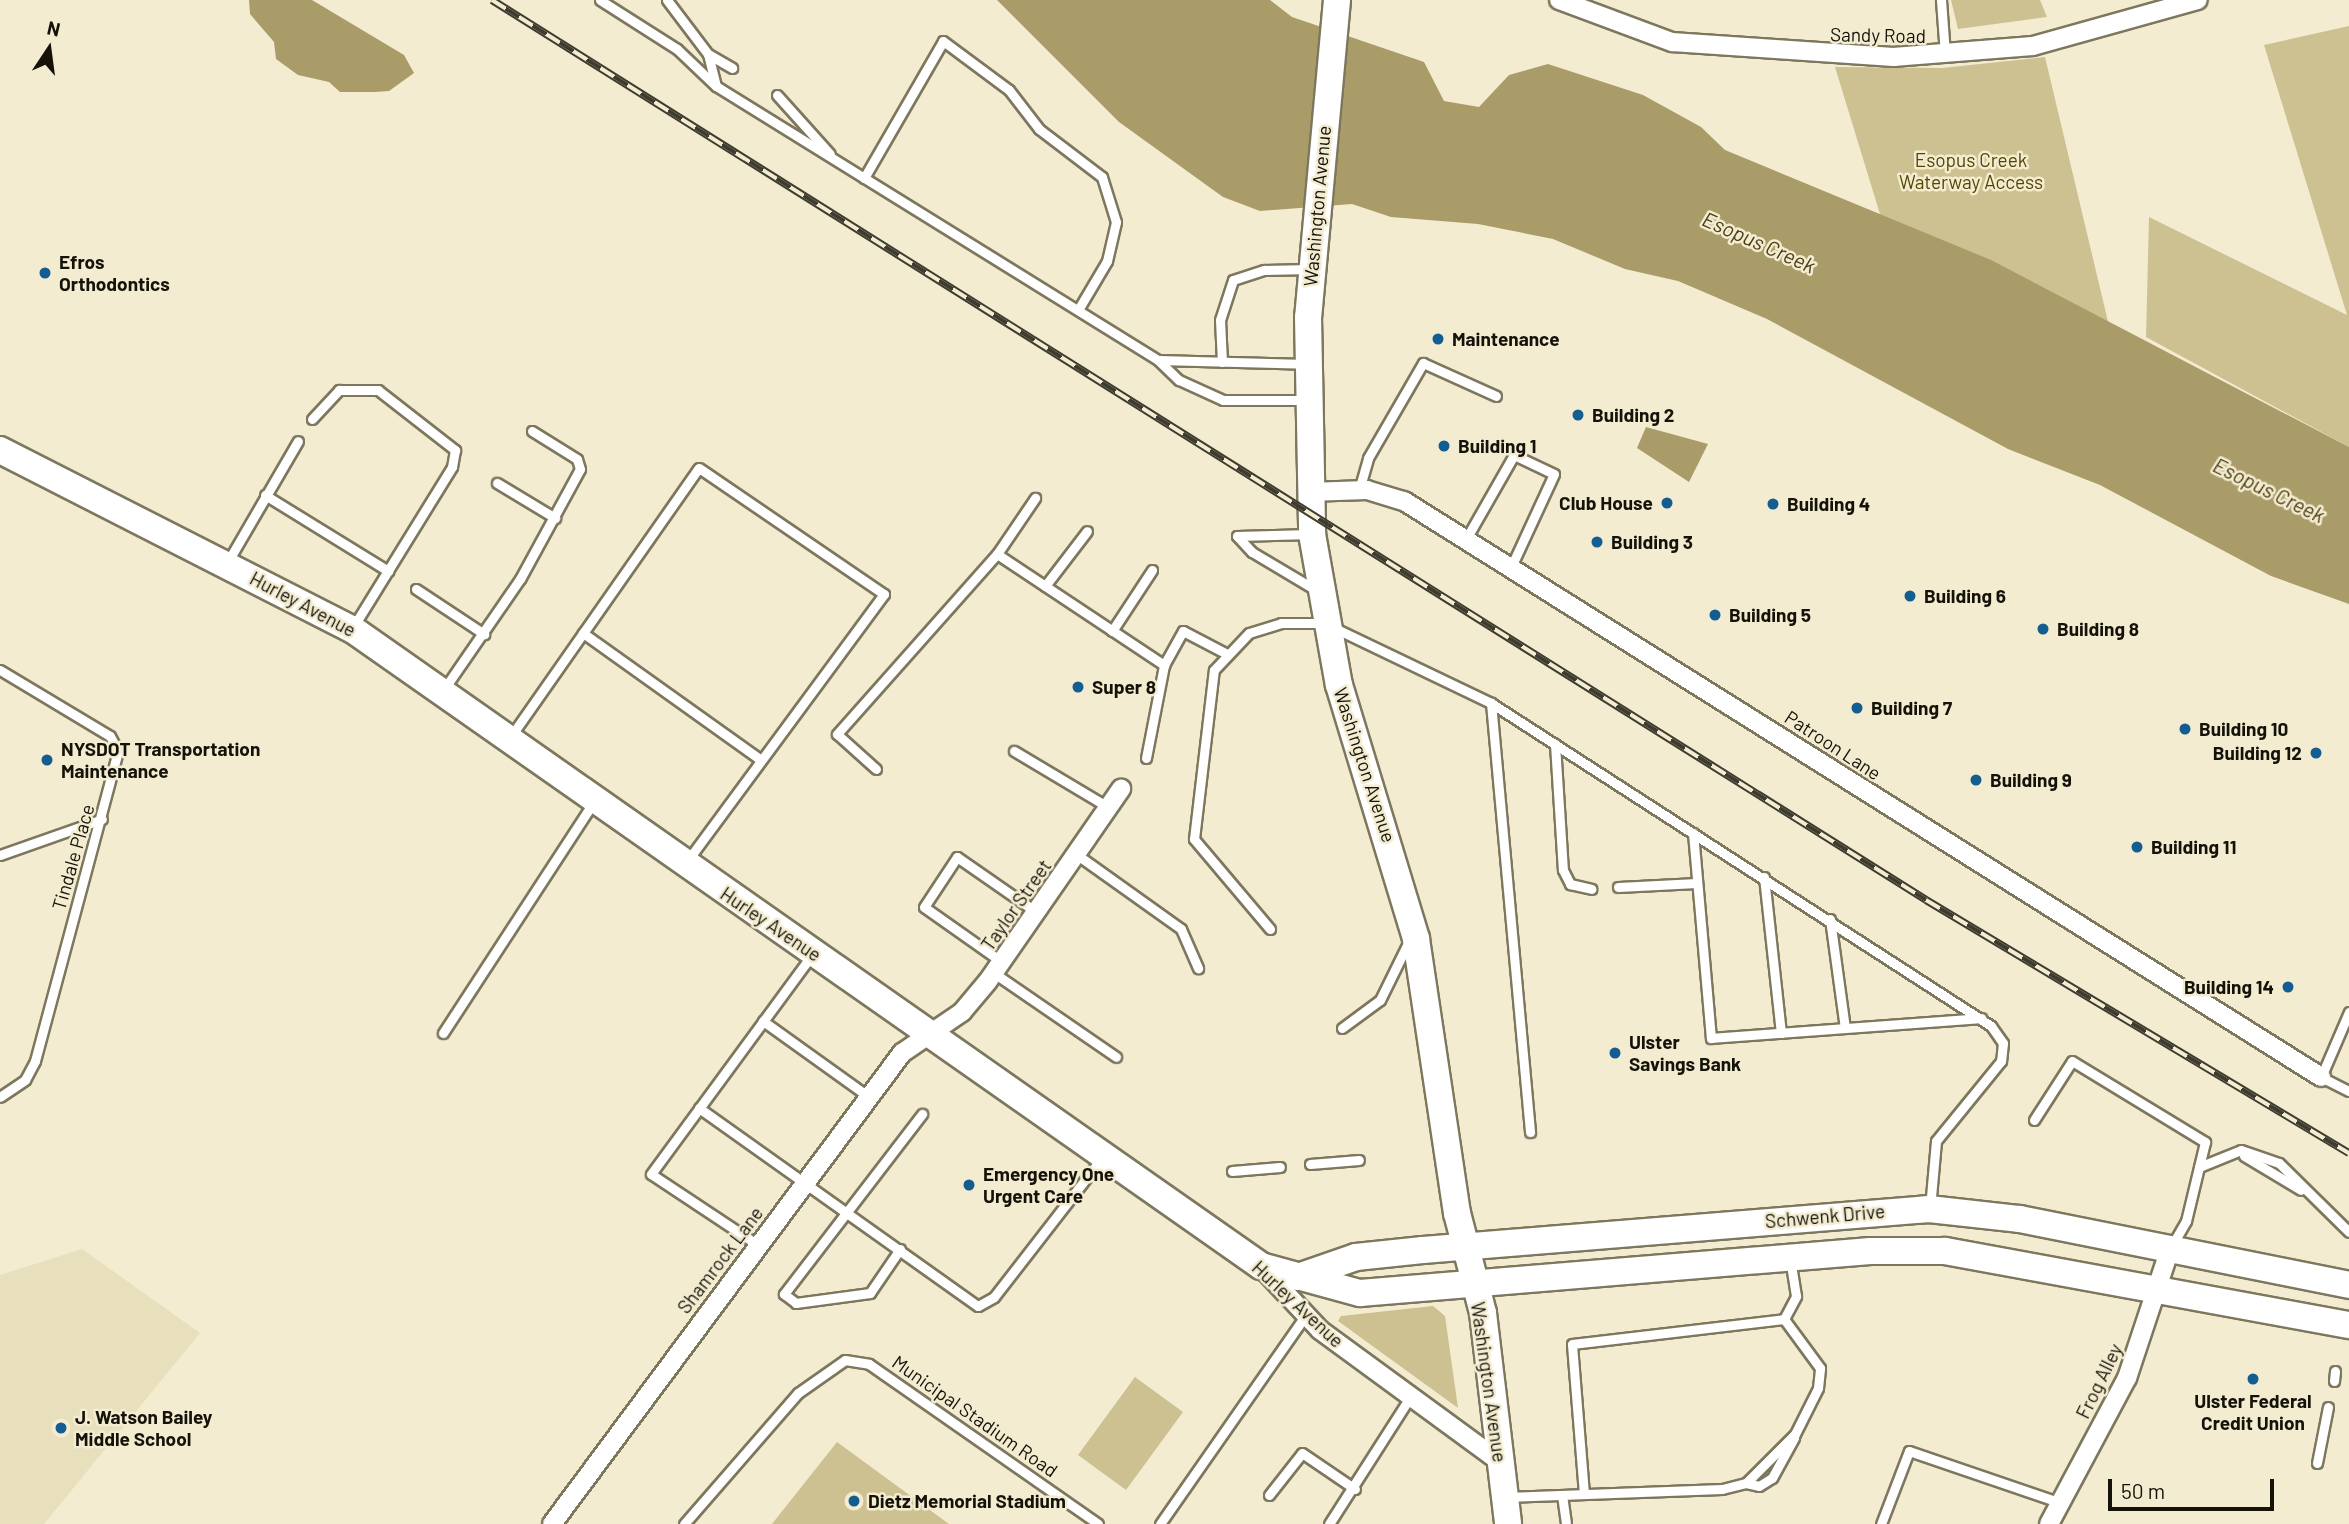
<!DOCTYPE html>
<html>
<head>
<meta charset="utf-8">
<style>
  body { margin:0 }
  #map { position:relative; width:2349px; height:1524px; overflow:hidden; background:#f3ecd1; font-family:Barlow,sans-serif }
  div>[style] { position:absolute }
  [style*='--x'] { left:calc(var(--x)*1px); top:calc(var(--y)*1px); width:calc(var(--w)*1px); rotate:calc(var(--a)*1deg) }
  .built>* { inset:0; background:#e8dfbd }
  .green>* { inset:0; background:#cdc192 }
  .water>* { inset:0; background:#a99c69 }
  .roads { filter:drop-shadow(2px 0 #7d775e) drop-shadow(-2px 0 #7d775e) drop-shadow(0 2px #7d775e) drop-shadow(0 -2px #7d775e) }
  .lane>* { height:9px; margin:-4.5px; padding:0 4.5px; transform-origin:4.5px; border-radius:4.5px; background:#fff }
  .street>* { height:18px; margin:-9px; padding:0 9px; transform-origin:9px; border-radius:9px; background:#fff }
  .secondary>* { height:26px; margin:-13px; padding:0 13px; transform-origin:13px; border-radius:13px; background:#fff }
  .rail>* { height:8px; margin-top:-4px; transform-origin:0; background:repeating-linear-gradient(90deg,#f3ecd1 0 16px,#3e3b2f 0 32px); box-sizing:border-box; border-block:2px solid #3e3b2f }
  .dots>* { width:19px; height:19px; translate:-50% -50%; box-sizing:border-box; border:4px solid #f3ecd1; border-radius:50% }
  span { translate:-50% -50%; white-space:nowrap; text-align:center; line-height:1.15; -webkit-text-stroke:5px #f3ecd1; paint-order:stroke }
  .street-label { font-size:19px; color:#141209 }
  .park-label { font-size:19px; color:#544601 }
  .poi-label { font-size:19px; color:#141209; font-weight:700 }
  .left { translate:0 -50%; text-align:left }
  .right { translate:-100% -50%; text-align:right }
  .water-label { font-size:21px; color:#4a3f16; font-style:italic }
  .north { position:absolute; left:14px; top:14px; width:70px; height:70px; -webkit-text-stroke:5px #f3ecd1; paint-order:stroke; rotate:13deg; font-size:19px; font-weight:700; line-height:28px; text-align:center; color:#141209 }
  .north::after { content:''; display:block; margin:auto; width:24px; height:32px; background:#141209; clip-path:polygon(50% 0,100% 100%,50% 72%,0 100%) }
  .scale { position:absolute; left:2108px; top:1479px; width:166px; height:32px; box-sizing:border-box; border:4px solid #141209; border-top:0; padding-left:9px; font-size:21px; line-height:24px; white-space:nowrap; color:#141209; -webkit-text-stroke:5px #f3ecd1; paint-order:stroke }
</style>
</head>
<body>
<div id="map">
  <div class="built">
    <i style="clip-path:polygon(82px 1249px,200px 1333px,44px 1524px,0 1524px,0 1275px)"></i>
  </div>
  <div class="green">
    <i style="clip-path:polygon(1951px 0,2040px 0,2047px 17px,1958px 29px)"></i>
    <i style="clip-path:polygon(2349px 26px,2349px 447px,2146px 337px,2149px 217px,2347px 315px,2264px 45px)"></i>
    <i style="clip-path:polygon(2045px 57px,2125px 393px,1905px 296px,1835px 67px,1942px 68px)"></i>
    <i style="clip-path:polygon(1433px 1306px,1445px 1316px,1458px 1408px,1338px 1321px,1341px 1316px)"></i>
    <i style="clip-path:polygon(1135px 1377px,1183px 1412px,1126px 1490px,1078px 1455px)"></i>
    <i style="clip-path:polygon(837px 1442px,949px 1524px,772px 1524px)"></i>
  </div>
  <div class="water">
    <i style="clip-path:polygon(249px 0,312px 0,404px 55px,414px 73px,389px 91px,375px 92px,340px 92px,329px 82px,298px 75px,276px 59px,274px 42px,250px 14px)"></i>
    <i style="clip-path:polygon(997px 0,1270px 0,1292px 17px,1424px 62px,1444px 101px,1479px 107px,1509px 75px,1548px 64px,1643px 95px,1701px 127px,1725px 150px,1991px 260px,2349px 447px,2349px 604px,2271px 576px,2100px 485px,2008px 449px,1767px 319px,1678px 281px,1625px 269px,1553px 239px,1478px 224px,1391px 217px,1352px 204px,1260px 211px,1223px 197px,1119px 122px)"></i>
    <i style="clip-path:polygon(1646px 427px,1708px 444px,1689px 482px,1637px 448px)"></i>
  </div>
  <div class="roads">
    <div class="lane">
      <i style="--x:600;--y:0;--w:91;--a:32.5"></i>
      <i style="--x:677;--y:49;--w:54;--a:43.5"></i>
      <i style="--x:667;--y:0;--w:68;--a:52.8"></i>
      <i style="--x:708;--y:54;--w:33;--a:76"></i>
      <i style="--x:716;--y:86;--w:520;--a:31.8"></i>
      <i style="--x:1158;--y:360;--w:29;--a:44"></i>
      <i style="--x:1179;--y:380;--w:48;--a:24.4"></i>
      <i style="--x:1223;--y:400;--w:83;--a:0"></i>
      <i style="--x:1941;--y:0;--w:55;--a:85.8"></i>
      <i style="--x:708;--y:54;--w:28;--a:30"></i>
      <i style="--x:777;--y:95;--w:79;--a:48.1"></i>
      <i style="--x:864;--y:178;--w:158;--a:-60"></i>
      <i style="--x:943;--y:41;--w:82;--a:36.6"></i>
      <i style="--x:1009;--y:90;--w:49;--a:52.4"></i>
      <i style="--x:1039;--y:129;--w:79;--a:37.3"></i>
      <i style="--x:1102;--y:177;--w:47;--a:72.7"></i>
      <i style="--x:1116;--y:222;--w:40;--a:103"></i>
      <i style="--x:1107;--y:261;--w:57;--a:120.6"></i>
      <i style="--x:1158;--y:360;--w:148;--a:1.5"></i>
      <i style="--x:1222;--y:362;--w:42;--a:-92.7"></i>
      <i style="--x:1220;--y:320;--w:42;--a:-72"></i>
      <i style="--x:1233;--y:280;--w:33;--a:-18"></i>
      <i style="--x:1264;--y:270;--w:46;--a:-1.2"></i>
      <i style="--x:312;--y:419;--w:40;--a:-47"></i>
      <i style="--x:339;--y:390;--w:39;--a:0"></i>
      <i style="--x:378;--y:390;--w:98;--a:37.9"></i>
      <i style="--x:455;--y:450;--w:17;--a:100"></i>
      <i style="--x:452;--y:467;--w:188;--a:121.7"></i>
      <i style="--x:497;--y:483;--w:68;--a:31.1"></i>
      <i style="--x:1359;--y:490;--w:33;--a:-74"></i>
      <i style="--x:1368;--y:458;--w:110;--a:-59.9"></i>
      <i style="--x:1423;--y:363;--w:80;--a:24.3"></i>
      <i style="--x:265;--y:495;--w:145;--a:31.7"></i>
      <i style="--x:1237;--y:536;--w:22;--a:47"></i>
      <i style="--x:1252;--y:552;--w:74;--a:30.7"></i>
      <i style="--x:1237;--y:536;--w:74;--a:-1.5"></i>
      <i style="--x:1466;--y:539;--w:97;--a:-60.3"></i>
      <i style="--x:1514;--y:455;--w:44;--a:25.4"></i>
      <i style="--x:1554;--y:474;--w:102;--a:114.8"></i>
      <i style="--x:997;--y:554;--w:68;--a:-55.8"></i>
      <i style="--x:227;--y:563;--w:141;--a:-59.8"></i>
      <i style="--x:1045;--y:586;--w:69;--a:-52.6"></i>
      <i style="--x:416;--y:589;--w:82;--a:33.5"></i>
      <i style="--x:1112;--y:631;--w:73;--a:-56.7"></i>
      <i style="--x:583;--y:633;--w:215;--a:35.5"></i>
      <i style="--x:0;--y:670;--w:128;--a:31"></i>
      <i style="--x:110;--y:736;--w:17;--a:62"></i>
      <i style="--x:118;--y:751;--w:321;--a:105"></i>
      <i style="--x:35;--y:1061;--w:21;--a:118"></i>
      <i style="--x:25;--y:1080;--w:30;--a:146"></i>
      <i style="--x:444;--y:689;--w:134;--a:-55.4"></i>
      <i style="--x:520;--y:579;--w:125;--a:-61.4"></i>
      <i style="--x:580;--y:469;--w:10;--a:-107"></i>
      <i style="--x:577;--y:459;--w:53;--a:-148.1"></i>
      <i style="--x:1491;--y:703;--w:431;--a:84.8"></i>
      <i style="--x:511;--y:736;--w:327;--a:-55"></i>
      <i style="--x:699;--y:468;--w:224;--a:34.3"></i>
      <i style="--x:884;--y:594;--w:330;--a:126.4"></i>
      <i style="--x:1555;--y:744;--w:126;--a:86.4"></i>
      <i style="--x:1563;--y:870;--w:16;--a:63"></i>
      <i style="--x:1570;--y:884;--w:22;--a:13"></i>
      <i style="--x:1014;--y:751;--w:109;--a:30.8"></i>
      <i style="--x:1146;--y:758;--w:95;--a:-79"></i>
      <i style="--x:876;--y:769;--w:52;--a:-138.1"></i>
      <i style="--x:837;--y:734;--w:241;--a:-48.4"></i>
      <i style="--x:997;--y:554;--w:201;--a:33.6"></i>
      <i style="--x:1164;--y:665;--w:39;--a:-61"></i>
      <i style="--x:1183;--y:631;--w:47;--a:27.6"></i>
      <i style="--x:1693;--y:833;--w:206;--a:85"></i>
      <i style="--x:1711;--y:1038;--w:271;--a:-4.2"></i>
      <i style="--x:1076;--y:854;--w:129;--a:35.5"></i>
      <i style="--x:1181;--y:929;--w:43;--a:66.4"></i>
      <i style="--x:0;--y:855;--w:108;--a:-19.4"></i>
      <i style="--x:1764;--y:877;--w:157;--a:83.8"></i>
      <i style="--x:1618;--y:887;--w:79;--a:-2.9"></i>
      <i style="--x:1830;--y:919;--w:110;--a:82.2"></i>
      <i style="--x:1270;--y:929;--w:118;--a:-130.2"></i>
      <i style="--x:1194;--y:839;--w:170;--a:-83.3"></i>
      <i style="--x:1214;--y:670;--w:51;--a:-46.6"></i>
      <i style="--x:1249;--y:633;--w:34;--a:-17"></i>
      <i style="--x:1281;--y:623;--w:43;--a:0"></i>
      <i style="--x:1324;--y:623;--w:185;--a:25.6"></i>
      <i style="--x:1491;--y:703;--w:595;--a:32.86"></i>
      <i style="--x:1991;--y:1026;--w:21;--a:55"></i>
      <i style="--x:2003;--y:1043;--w:18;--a:96"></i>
      <i style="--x:2001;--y:1061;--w:103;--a:129.1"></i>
      <i style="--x:1936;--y:1141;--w:67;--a:95.1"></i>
      <i style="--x:1002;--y:962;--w:95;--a:-144.8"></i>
      <i style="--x:924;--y:907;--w:60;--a:-56.6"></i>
      <i style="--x:957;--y:857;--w:96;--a:34.8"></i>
      <i style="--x:994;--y:973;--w:148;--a:34.5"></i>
      <i style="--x:2349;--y:1012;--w:71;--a:113.3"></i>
      <i style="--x:2321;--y:1077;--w:31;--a:27"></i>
      <i style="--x:763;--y:1021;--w:130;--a:35.6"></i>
      <i style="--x:1342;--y:1028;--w:47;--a:-36.4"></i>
      <i style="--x:1380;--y:1000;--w:66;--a:-63.8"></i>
      <i style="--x:443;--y:1033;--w:277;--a:-56.9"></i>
      <i style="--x:699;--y:1108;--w:342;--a:35.4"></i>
      <i style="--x:978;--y:1306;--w:18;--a:-29"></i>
      <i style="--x:994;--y:1297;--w:175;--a:-52.2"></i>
      <i style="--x:2034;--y:1120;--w:70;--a:-57.2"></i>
      <i style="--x:2072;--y:1061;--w:156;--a:31.3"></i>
      <i style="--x:2205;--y:1142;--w:81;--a:103.5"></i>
      <i style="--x:2186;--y:1221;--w:30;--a:120"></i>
      <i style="--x:2244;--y:1156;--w:66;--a:30.8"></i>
      <i style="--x:1310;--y:1164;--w:49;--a:-4.7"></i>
      <i style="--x:2199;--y:1167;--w:45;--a:-22"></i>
      <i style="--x:2241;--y:1150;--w:40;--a:18.9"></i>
      <i style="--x:2279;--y:1163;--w:98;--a:44.6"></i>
      <i style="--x:1232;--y:1171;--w:48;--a:-4.8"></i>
      <i style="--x:758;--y:1245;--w:128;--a:-146.4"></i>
      <i style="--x:651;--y:1174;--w:272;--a:-53.7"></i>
      <i style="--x:900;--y:1249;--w:53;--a:124.3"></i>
      <i style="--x:870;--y:1293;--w:75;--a:172.3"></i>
      <i style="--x:796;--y:1303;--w:15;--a:-143"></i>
      <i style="--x:784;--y:1294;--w:227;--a:-52.5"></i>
      <i style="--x:2334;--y:1381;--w:10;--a:-84"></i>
      <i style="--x:2317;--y:1463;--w:57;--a:-78.9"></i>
      <i style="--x:1746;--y:1483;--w:13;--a:13"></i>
      <i style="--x:1759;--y:1486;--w:15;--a:-32"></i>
      <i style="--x:1772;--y:1478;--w:46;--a:-61.2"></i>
      <i style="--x:1584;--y:1494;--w:150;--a:-94.6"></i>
      <i style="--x:1572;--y:1344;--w:213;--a:-6.7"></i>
      <i style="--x:1784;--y:1319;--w:26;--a:-62"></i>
      <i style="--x:1796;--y:1296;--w:37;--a:-99"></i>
      <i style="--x:1269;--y:1495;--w:53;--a:-51.8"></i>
      <i style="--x:1302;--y:1453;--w:64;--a:34.2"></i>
      <i style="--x:1562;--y:1495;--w:28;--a:82"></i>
      <i style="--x:1506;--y:1497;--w:216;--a:-2.1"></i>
      <i style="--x:1722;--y:1489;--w:25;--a:-14"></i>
      <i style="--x:1746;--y:1483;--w:69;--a:-45"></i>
      <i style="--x:1795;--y:1434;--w:51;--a:-63.4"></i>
      <i style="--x:1818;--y:1388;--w:20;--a:-84"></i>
      <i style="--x:1820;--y:1368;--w:61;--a:-126.3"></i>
      <i style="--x:684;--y:1524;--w:174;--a:-49"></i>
      <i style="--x:798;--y:1393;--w:57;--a:-35.1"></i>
      <i style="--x:845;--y:1360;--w:24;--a:9"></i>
      <i style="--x:869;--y:1364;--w:279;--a:34.9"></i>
      <i style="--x:1160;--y:1524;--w:255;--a:-55.1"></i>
      <i style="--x:1329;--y:1524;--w:152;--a:-57.4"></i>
      <i style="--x:1881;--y:1524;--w:78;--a:-69"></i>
      <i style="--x:1909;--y:1451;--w:157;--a:18.9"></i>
    </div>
    <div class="street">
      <i style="--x:1559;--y:0;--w:121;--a:20.4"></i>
      <i style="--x:1672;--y:42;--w:222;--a:3.9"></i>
      <i style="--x:1893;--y:57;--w:140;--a:-4.5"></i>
      <i style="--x:2033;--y:46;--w:171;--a:-15.6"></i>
      <i style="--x:1308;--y:492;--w:59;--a:-1.9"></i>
      <i style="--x:1367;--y:490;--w:39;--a:17"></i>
      <i style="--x:1404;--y:501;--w:1083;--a:32.13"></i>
      <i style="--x:1263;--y:1269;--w:83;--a:46.9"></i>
      <i style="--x:1320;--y:1330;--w:222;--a:36.2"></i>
      <i style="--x:552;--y:1524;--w:587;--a:-53.38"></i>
      <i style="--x:902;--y:1053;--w:73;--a:-34.3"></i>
      <i style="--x:962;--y:1012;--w:40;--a:-50"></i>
      <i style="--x:988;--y:981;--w:234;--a:-55.3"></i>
      <i style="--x:2049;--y:1524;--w:166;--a:-61.9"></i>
      <i style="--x:2127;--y:1378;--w:136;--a:-71.6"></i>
    </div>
    <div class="secondary">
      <i style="--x:1337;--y:0;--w:318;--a:95.2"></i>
      <i style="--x:1308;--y:317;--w:217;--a:88.9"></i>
      <i style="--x:1312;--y:534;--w:153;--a:79.9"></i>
      <i style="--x:1339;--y:685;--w:265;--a:73.1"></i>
      <i style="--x:1416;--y:939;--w:277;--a:81.5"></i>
      <i style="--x:1457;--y:1213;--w:103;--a:75.4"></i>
      <i style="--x:1483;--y:1313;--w:212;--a:83.2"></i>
      <i style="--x:0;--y:450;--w:395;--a:27"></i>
      <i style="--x:352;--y:629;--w:1110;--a:35.02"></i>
      <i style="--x:1261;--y:1266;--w:103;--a:15.3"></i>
      <i style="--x:1360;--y:1293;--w:512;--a:-4.71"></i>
      <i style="--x:1870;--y:1251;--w:75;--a:0"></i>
      <i style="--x:1945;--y:1251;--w:411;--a:10.4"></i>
      <i style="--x:1298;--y:1277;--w:61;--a:-19"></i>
      <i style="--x:1356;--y:1257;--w:67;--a:-6"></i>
      <i style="--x:1423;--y:1250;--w:508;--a:-4.63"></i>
      <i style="--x:1929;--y:1209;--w:92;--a:6.3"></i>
      <i style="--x:2020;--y:1219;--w:336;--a:11.3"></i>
    </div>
  </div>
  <div class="rail">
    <i style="--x:492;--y:0;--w:1693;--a:32.11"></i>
    <i style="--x:1926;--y:900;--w:493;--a:30.9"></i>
  </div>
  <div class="dots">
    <i style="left:45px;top:273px;background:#145d91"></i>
    <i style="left:1438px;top:339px;background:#145d91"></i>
    <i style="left:1578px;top:415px;background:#145d91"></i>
    <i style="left:1444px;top:446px;background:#145d91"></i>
    <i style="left:1667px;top:503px;background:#145d91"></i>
    <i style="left:1773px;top:504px;background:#145d91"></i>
    <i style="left:1597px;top:542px;background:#145d91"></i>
    <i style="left:1910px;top:596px;background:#145d91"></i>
    <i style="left:1715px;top:615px;background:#145d91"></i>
    <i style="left:2043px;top:629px;background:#145d91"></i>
    <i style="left:1078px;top:687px;background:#145d91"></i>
    <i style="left:1857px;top:708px;background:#145d91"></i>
    <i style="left:2185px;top:729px;background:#145d91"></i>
    <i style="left:2316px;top:753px;background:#145d91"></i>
    <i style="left:47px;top:760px;background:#145d91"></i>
    <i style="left:1976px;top:780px;background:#145d91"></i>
    <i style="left:2137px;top:847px;background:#145d91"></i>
    <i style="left:2288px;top:987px;background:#145d91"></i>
    <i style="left:1615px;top:1053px;background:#145d91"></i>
    <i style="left:969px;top:1185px;background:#145d91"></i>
    <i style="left:2253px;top:1379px;background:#145d91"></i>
    <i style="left:61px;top:1428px;background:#145d91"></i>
    <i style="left:854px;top:1501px;background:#145d91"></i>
  </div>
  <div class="street-label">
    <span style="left:1878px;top:35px;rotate:1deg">Sandy Road</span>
    <span style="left:1317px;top:206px;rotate:-85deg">Washington Avenue</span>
    <span style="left:303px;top:604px;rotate:28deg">Hurley Avenue</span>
    <span style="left:1833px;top:745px;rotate:33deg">Patroon Lane</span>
    <span style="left:1365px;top:765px;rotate:72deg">Washington Avenue</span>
    <span style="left:73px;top:857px;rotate:-74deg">Tindale Place</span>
    <span style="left:1016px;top:905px;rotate:-55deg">Taylor Street</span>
    <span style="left:771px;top:924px;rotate:34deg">Hurley Avenue</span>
    <span style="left:1825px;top:1216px;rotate:-5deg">Schwenk Drive</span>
    <span style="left:720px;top:1260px;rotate:-53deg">Shamrock Lane</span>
    <span style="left:1298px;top:1304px;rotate:43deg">Hurley Avenue</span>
    <span style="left:2099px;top:1381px;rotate:-64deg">Frog Alley</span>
    <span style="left:1489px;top:1382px;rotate:82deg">Washington Avenue</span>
    <span style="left:975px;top:1416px;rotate:35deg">Municipal Stadium Road</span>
  </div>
  <div class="park-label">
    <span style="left:1971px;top:171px">Esopus Creek<br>Waterway Access</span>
  </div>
  <div class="poi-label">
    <span class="left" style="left:59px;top:273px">Efros<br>Orthodontics</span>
    <span class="left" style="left:1452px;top:339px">Maintenance</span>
    <span class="left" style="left:1592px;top:415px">Building 2</span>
    <span class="left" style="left:1458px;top:446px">Building 1</span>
    <span class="right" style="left:1653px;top:503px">Club House</span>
    <span class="left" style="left:1787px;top:504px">Building 4</span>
    <span class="left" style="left:1611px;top:542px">Building 3</span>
    <span class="left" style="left:1924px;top:596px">Building 6</span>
    <span class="left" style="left:1729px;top:615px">Building 5</span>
    <span class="left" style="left:2057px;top:629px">Building 8</span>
    <span class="left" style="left:1092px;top:687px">Super 8</span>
    <span class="left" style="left:1871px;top:708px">Building 7</span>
    <span class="left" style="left:2199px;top:729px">Building 10</span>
    <span class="left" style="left:61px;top:760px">NYSDOT Transportation<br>Maintenance</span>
    <span class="right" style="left:2302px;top:753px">Building 12</span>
    <span class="left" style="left:1990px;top:780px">Building 9</span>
    <span class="left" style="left:2151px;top:847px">Building 11</span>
    <span class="right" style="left:2274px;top:987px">Building 14</span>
    <span class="left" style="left:1629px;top:1053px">Ulster<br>Savings Bank</span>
    <span class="left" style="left:983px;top:1185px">Emergency One<br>Urgent Care</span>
    <span style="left:2253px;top:1412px">Ulster Federal<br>Credit Union</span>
    <span class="left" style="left:75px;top:1428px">J. Watson Bailey<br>Middle School</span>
    <span class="left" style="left:868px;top:1501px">Dietz Memorial Stadium</span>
  </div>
  <div class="water-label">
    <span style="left:1759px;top:242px;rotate:24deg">Esopus Creek</span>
    <span style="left:2269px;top:490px;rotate:26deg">Esopus Creek</span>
  </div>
  <div class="north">N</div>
  <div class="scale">50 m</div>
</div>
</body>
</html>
